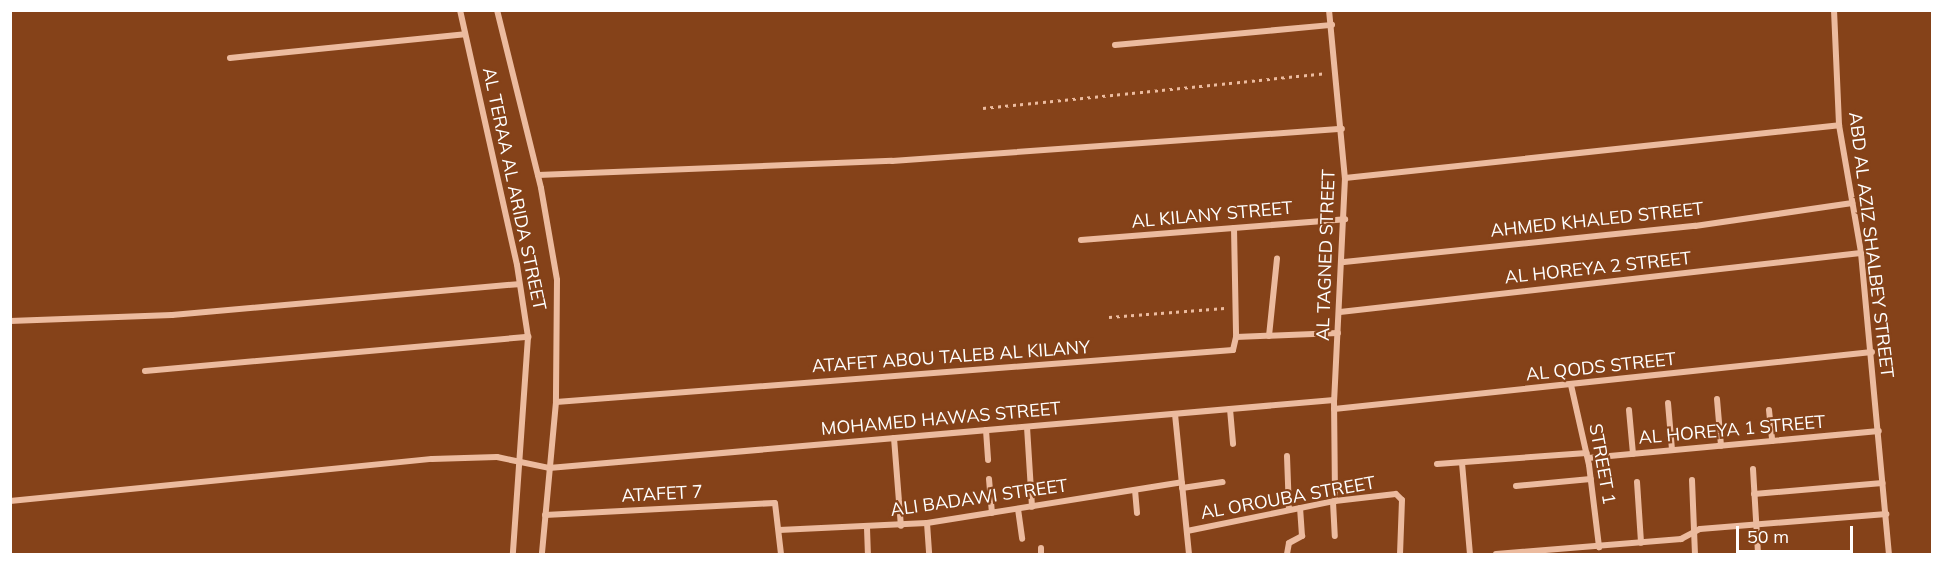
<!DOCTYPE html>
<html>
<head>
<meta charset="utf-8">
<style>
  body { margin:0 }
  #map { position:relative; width:1943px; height:565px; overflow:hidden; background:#854219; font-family:Mulish,sans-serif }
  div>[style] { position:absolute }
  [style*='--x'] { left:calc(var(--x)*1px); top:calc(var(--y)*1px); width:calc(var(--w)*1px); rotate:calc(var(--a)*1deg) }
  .path>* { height:3px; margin-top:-1.5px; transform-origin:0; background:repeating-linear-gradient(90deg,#ecbb9f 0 3px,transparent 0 7.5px) }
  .street>* { height:6px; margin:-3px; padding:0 3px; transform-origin:3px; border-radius:3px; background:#ecbb9f }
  span { translate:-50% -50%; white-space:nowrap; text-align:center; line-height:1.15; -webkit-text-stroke:4.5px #854219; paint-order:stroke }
  .street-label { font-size:18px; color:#fff }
  .frame { position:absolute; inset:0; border:12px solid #fff; pointer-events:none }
  .scale { position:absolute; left:1736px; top:526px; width:117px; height:27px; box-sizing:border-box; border:3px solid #fff; border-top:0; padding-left:8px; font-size:18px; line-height:21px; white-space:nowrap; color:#fff; -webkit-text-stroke:4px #854219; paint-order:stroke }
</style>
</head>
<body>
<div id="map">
  <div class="path">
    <i style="--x:983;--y:108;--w:344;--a:-5.8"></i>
    <i style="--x:1109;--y:317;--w:116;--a:-4.4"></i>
  </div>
  <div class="street">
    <i style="--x:460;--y:10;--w:261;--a:77.4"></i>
    <i style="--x:517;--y:265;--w:73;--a:81.3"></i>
    <i style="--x:528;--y:337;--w:218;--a:94"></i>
    <i style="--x:497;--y:10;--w:183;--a:76.1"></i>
    <i style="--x:541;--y:188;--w:93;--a:80.1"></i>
    <i style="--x:557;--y:280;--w:122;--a:90.5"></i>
    <i style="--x:556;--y:402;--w:153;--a:95.3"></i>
    <i style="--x:1329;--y:10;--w:169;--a:84.6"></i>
    <i style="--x:1345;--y:178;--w:222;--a:92.8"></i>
    <i style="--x:1334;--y:400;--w:101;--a:89.4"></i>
    <i style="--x:1834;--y:10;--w:115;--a:87.5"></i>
    <i style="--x:1839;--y:125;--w:130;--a:80.2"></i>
    <i style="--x:1861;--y:253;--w:302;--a:84.7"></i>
    <i style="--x:1115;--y:45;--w:218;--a:-5.3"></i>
    <i style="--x:230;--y:58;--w:236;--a:-5.8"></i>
    <i style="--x:538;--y:175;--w:354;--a:-2.3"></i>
    <i style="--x:892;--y:161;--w:451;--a:-4.1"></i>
    <i style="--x:1345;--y:178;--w:497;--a:-6.1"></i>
    <i style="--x:1234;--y:228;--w:109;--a:88.9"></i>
    <i style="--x:1081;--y:240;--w:265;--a:-4.5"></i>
    <i style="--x:1344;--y:262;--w:353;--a:-5.9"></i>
    <i style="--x:1695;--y:226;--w:159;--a:-8.3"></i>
    <i style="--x:1340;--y:312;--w:524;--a:-6.46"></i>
    <i style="--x:10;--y:321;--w:162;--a:-2.1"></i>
    <i style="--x:172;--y:315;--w:347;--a:-5.1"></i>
    <i style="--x:1269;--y:336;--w:78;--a:-84.1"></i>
    <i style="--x:145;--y:371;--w:385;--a:-5.1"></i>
    <i style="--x:1571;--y:385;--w:82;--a:77.3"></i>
    <i style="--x:1589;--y:465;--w:83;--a:83"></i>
    <i style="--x:1717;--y:399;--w:47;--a:85.1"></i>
    <i style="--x:556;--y:402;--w:679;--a:-4.39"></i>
    <i style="--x:1233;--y:350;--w:13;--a:-77"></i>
    <i style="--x:1236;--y:337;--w:102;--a:-2.2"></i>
    <i style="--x:1668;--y:403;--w:47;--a:85.1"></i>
    <i style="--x:1230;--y:409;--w:35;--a:85"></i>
    <i style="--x:1334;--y:409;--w:541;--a:-6.05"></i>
    <i style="--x:1629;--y:410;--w:44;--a:84.8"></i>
    <i style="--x:1769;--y:410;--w:31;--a:84"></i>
    <i style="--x:1175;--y:414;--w:141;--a:84.3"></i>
    <i style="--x:1027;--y:427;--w:80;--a:86.4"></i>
    <i style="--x:986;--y:430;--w:30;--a:86"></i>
    <i style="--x:894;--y:438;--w:88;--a:85.5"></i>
    <i style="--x:1287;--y:456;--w:54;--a:87.9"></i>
    <i style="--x:1588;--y:458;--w:292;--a:-5.3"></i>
    <i style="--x:1462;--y:463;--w:91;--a:85"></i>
    <i style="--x:1437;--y:464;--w:150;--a:-4.2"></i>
    <i style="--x:1753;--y:469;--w:85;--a:86.6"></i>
    <i style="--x:989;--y:479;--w:34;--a:85"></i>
    <i style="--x:1692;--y:480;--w:74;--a:87.7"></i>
    <i style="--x:1637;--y:482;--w:61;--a:86.2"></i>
    <i style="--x:1516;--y:486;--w:75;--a:-5.3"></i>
    <i style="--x:1182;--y:488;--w:41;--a:-8.3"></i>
    <i style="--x:1135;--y:490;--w:23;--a:85"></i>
    <i style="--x:1754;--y:494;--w:129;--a:-4.9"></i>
    <i style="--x:10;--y:501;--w:424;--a:-5.7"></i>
    <i style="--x:432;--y:459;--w:65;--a:-1.8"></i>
    <i style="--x:497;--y:457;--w:53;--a:11.9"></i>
    <i style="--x:549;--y:468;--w:788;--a:-4.95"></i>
    <i style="--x:1333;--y:502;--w:34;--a:87"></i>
    <i style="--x:1018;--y:509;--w:30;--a:82"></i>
    <i style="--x:545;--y:515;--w:230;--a:-3"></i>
    <i style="--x:775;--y:503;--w:51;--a:83.3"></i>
    <i style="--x:927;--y:523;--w:31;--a:86"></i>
    <i style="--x:867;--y:528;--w:26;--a:88"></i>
    <i style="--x:779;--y:530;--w:148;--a:-2.7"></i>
    <i style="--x:927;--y:523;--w:258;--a:-9.1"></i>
    <i style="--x:1187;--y:531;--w:151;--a:-11.5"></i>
    <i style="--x:1335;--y:501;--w:61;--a:-6.5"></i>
    <i style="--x:1396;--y:494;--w:8;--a:45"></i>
    <i style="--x:1402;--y:500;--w:54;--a:92.1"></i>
    <i style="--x:1041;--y:548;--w:6;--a:90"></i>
    <i style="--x:1287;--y:554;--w:11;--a:-80"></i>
    <i style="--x:1289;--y:543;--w:15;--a:-28"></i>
    <i style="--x:1302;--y:536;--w:28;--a:-94"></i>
    <i style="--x:1496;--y:554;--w:186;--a:-4.6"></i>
    <i style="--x:1681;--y:539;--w:21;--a:-28"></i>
    <i style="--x:1700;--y:529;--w:187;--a:-4.6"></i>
  </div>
  <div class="street-label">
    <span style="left:514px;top:189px;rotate:78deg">AL TERAA AL ARIDA STREET</span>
    <span style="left:1212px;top:215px;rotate:-5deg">AL KILANY STREET</span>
    <span style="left:1597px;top:220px;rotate:-6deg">AHMED KHALED STREET</span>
    <span style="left:1871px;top:245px;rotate:83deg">ABD AL AZIZ SHALBEY STREET</span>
    <span style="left:1326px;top:255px;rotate:-88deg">AL TAGNED STREET</span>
    <span style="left:1598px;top:268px;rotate:-6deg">AL HOREYA 2 STREET</span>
    <span style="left:951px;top:357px;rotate:-4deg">ATAFET ABOU TALEB AL KILANY</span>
    <span style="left:1601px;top:367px;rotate:-6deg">AL QODS STREET</span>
    <span style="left:941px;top:419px;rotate:-5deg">MOHAMED HAWAS STREET</span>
    <span style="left:1732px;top:430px;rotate:-5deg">AL HOREYA 1 STREET</span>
    <span style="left:1602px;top:464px;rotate:80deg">STREET 1</span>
    <span style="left:662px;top:494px;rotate:-3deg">ATAFET 7</span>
    <span style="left:979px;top:498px;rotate:-8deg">ALI BADAWI STREET</span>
    <span style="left:1288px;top:498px;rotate:-10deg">AL OROUBA STREET</span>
  </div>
  <div class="frame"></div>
  <div class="scale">50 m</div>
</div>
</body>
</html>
